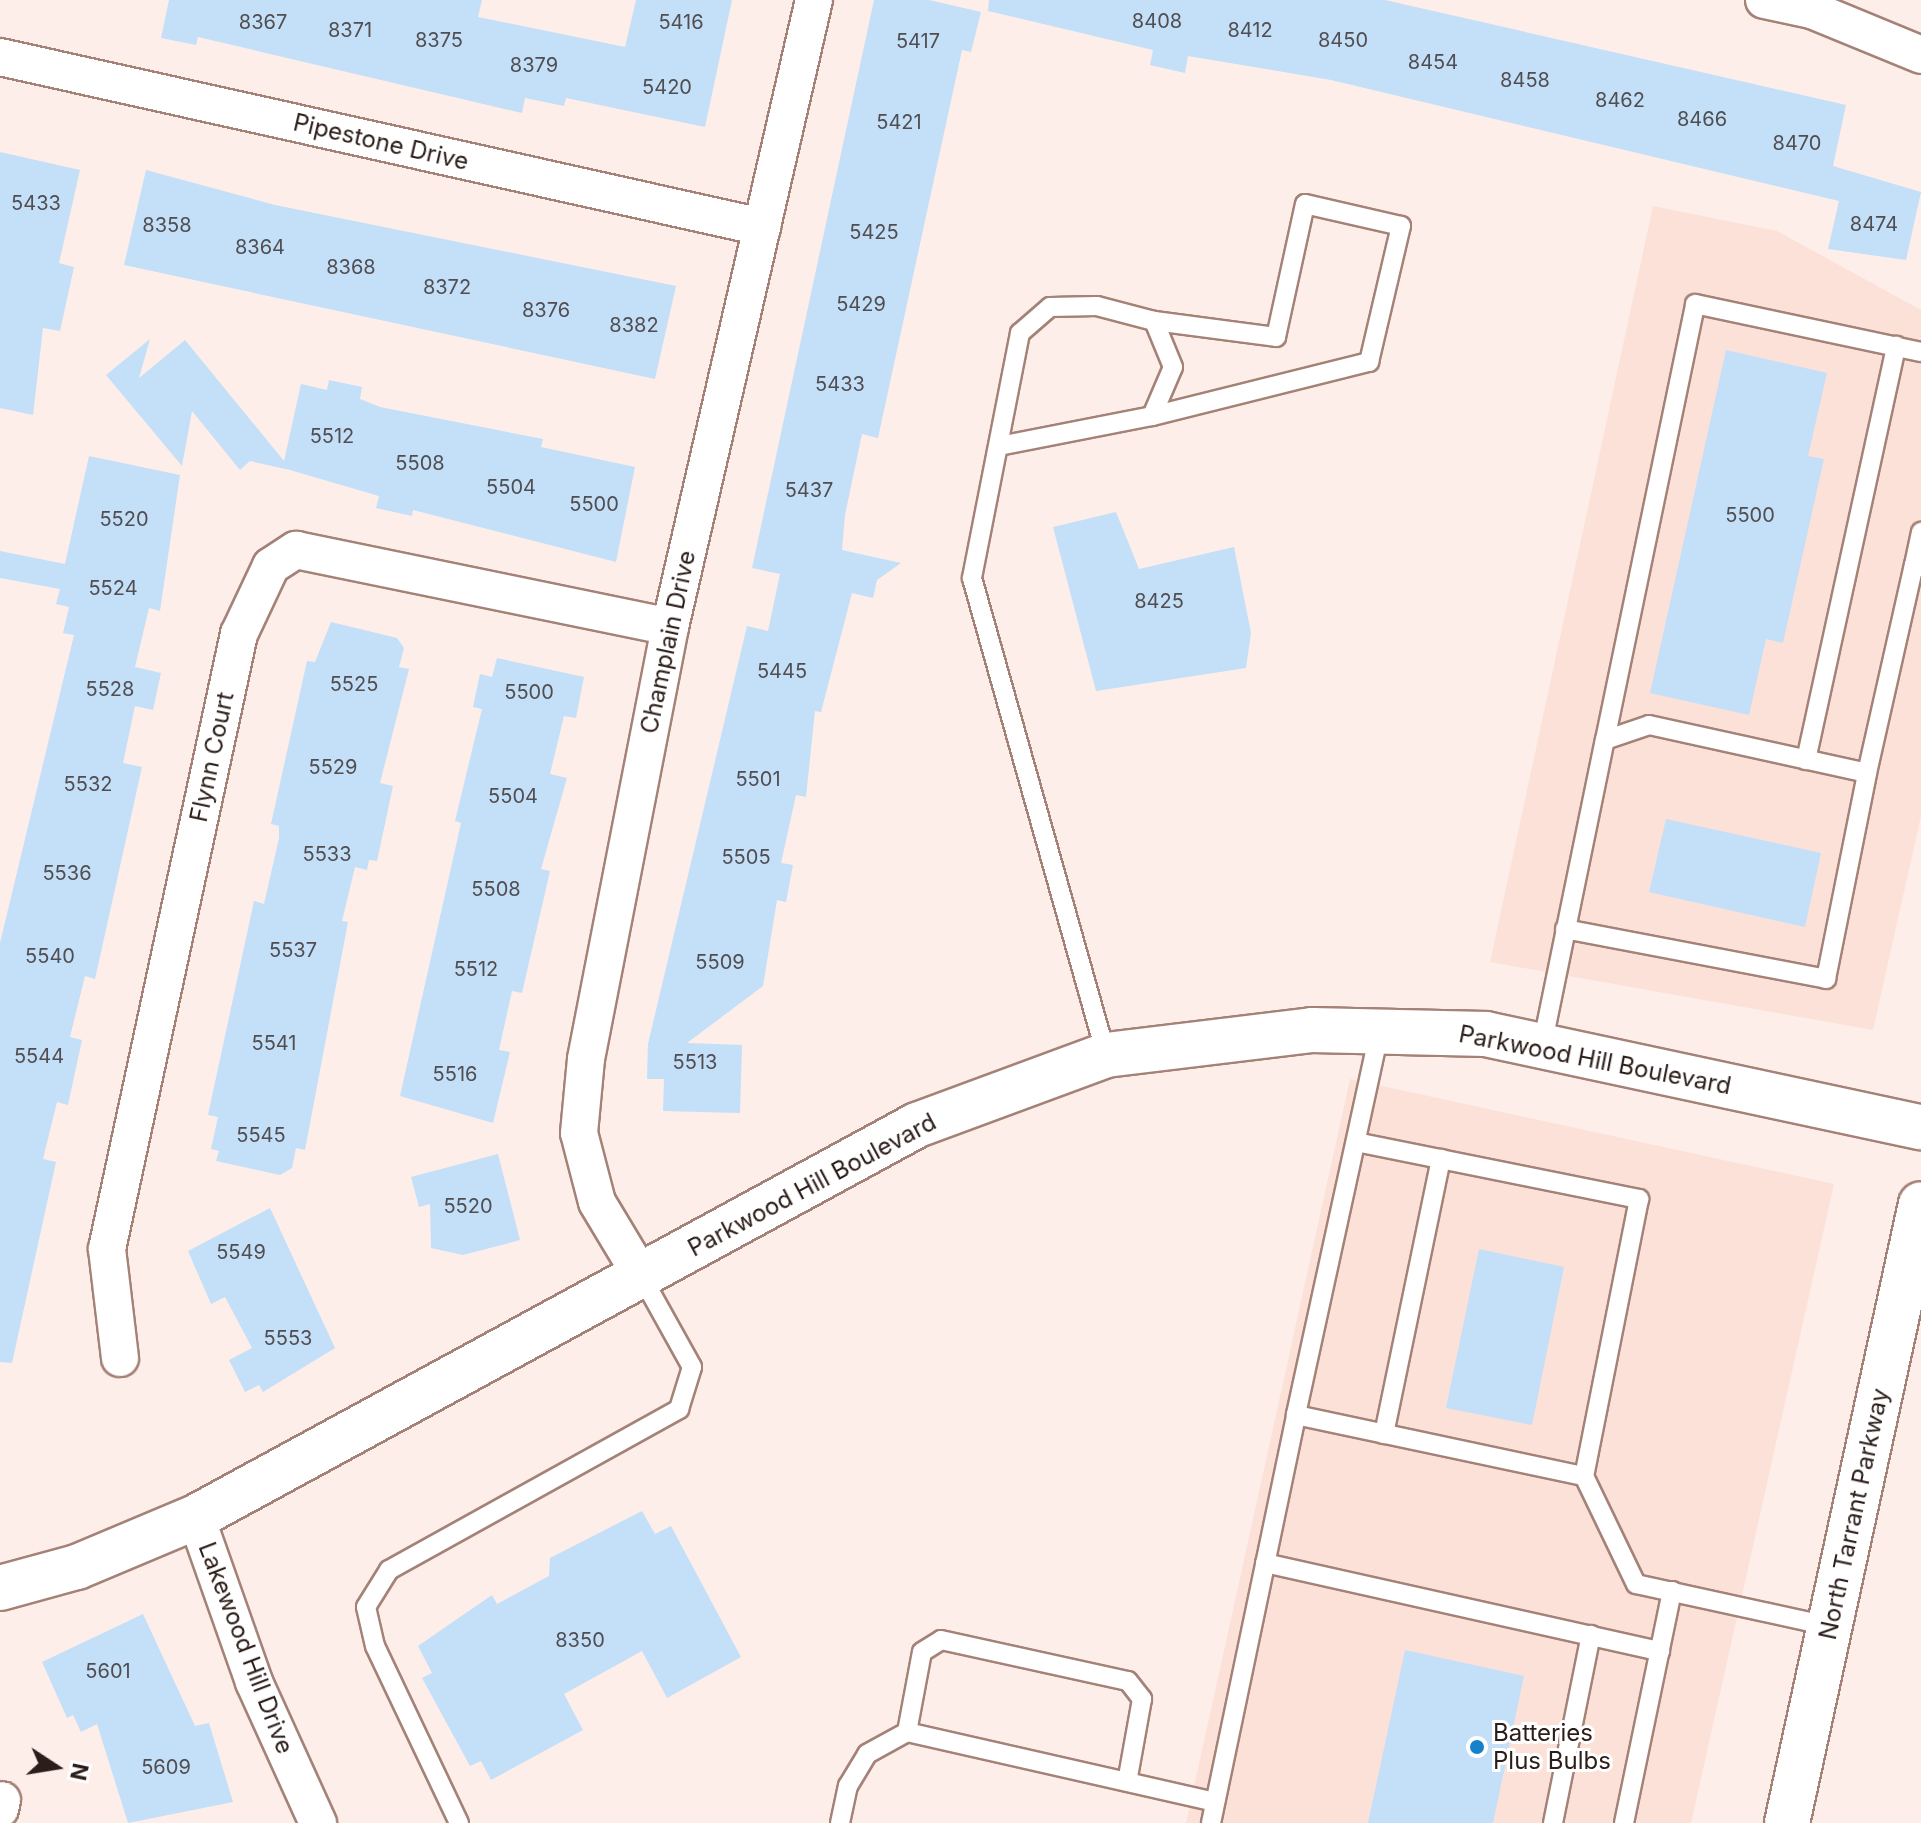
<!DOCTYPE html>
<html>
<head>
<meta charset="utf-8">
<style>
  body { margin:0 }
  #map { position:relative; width:1921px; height:1823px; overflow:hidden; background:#fdeee9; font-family:Inter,sans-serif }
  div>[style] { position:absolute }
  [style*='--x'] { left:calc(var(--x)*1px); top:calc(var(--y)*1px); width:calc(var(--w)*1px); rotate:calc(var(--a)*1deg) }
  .built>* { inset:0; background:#fce1d8 }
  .building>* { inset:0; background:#c4dff8 }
  .roads { filter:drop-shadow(2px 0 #a48277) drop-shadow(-2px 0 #a48277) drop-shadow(0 2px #a48277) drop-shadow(0 -2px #a48277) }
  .lane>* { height:18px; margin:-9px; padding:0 9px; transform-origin:9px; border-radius:9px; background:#fff }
  .street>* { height:36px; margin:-18px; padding:0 18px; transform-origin:18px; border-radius:18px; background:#fff }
  .secondary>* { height:44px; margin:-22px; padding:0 22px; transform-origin:22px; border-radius:22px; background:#fff }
  .primary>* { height:44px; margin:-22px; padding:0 22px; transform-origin:22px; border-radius:22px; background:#fff }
  .dots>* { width:22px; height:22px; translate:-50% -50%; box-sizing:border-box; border:4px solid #fff; border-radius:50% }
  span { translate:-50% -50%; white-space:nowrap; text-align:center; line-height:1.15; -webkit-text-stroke:6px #fff; paint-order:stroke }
  .number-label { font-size:20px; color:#514e51 }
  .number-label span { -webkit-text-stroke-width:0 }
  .street-label { font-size:24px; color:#2b1d19 }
  .poi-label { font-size:24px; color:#2b1d19 }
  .left { translate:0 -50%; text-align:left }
  .north { position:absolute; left:16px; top:1727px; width:80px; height:80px; -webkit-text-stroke:6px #fff; paint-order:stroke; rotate:102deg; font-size:22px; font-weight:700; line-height:32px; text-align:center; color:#2b1d19 }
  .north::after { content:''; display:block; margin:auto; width:28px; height:36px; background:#2b1d19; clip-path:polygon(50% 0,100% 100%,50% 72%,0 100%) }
</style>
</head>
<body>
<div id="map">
  <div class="built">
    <i style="clip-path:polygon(1653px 206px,1777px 231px,1921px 310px,1921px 816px,1873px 1030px,1490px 962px)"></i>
    <i style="clip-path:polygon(1350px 1079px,1834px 1184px,1691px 1823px,1186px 1823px)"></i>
  </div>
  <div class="building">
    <i style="clip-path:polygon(169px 0,482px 0,478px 17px,625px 47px,636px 0,732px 0,705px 127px,566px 98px,564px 106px,525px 98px,522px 113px,198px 37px,196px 45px,161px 38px)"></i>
    <i style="clip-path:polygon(874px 0,929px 0,981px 12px,971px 52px,962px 50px,878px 438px,862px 434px,845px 515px,842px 550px,901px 563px,877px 580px,873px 598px,852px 593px,821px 712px,815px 711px,806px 797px,796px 795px,781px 863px,793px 865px,786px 902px,777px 900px,763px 986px,687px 1043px,742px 1045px,740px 1113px,663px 1111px,664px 1079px,647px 1079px,648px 1044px,747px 626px,768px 631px,780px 574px,752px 568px)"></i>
    <i style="clip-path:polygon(989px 0,1385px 0,1846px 105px,1833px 166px,1921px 192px,1906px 260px,1828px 249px,1839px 201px,1331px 80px,1188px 56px,1185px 73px,1150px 65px,1153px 50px,988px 11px)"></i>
    <i style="clip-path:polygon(0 152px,80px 170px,59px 263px,74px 267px,60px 331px,43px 328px,33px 415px,0 408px)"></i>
    <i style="clip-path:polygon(146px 170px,275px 205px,676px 286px,655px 379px,124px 265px)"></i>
    <i style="clip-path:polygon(150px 339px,139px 378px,185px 340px,284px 461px,301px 384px,327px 390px,329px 380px,362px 387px,360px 399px,380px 407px,543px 439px,541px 447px,635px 467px,616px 562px,413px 510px,412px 516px,376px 508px,379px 496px,290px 470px,250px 461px,240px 470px,192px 411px,182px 466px,106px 375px)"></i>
    <i style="clip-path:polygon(1726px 350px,1827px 373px,1808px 456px,1824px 459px,1783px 643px,1766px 639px,1749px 715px,1650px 693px)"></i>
    <i style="clip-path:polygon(89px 456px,180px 475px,160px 611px,149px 608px,135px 667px,161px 673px,153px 710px,135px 706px,123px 763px,142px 767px,95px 979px,85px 976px,70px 1037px,82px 1040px,68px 1105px,57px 1102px,43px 1159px,56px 1162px,12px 1363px,0 1362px,0 943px,74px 635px,63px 633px,69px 607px,56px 604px,60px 589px,0 578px,0 551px,65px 564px)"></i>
    <i style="clip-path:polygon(1116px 512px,1139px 569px,1234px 547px,1251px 633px,1246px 668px,1096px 691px,1053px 527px)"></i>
    <i style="clip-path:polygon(331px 622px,397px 638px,404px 648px,399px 667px,409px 669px,380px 783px,393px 786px,377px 861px,369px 860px,367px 870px,355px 867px,342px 921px,348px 922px,305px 1150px,296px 1148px,292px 1168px,280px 1175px,216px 1161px,219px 1151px,211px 1149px,218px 1117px,208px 1115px,254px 901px,264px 904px,279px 838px,279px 826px,271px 824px,307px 661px,315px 662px)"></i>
    <i style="clip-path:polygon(497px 658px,584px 677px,576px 718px,564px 716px,550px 774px,567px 778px,541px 869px,550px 871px,522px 993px,512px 991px,499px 1050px,510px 1052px,493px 1123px,400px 1096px,461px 823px,455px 821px,482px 709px,473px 707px,480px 674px,492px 677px)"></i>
    <i style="clip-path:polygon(1666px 819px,1821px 853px,1805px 927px,1649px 892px)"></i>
    <i style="clip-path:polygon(498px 1154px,520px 1240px,463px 1255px,431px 1248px,430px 1204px,419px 1207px,411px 1177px)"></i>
    <i style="clip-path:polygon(270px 1208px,335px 1348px,263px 1392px,259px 1385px,245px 1392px,229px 1360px,252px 1348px,225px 1297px,211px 1304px,188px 1251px)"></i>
    <i style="clip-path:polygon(1479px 1249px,1564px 1267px,1532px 1425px,1446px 1408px)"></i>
    <i style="clip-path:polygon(642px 1511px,655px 1534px,671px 1526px,741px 1657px,667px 1698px,642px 1651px,564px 1694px,583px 1730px,491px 1780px,481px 1761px,470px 1766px,422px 1678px,432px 1673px,418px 1646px,492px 1595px,497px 1604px,549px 1576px,550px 1558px)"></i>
    <i style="clip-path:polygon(143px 1614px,195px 1726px,209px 1723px,233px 1802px,128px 1823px,97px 1724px,81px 1732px,73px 1715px,67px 1718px,42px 1662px)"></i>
    <i style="clip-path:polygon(1405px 1650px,1524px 1676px,1493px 1823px,1368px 1823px)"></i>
  </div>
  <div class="roads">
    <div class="lane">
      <i style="--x:1152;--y:416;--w:224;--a:-14"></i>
      <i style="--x:1369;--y:362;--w:140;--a:-76.8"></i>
      <i style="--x:1401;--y:226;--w:98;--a:-167.1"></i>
      <i style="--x:1305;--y:204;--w:136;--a:102.3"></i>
      <i style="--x:1276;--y:337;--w:123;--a:-172.5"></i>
      <i style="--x:999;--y:446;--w:156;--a:-11.1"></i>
      <i style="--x:1152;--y:416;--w:53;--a:-66.8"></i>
      <i style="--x:1173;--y:367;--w:50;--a:-112.4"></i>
      <i style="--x:1154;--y:321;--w:59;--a:-165.3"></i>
      <i style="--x:1097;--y:306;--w:47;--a:178.8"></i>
      <i style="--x:1050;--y:307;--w:40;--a:139"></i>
      <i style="--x:1020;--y:333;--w:250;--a:101.1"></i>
      <i style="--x:972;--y:578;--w:495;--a:74.3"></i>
      <i style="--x:1914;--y:565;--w:34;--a:-78"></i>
      <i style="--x:1605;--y:740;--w:445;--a:-78.3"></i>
      <i style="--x:1695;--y:304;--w:231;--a:12"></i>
      <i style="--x:1806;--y:760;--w:424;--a:-77.7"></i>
      <i style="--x:1565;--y:929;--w:266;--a:10.8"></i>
      <i style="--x:1826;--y:979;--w:210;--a:-78.7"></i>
      <i style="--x:1380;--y:1029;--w:395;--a:102.3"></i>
      <i style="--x:1296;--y:1415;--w:294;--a:12"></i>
      <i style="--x:1584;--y:1476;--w:120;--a:64.3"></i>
      <i style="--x:1636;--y:1584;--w:198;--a:12.3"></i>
      <i style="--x:1542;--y:1046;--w:312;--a:-78.4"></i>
      <i style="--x:1605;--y:740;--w:46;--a:-18.8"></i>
      <i style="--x:1649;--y:725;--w:223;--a:12.4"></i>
      <i style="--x:1867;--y:773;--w:213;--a:-77.3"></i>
      <i style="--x:1914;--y:565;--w:7;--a:16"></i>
      <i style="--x:1356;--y:1142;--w:289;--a:11.4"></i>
      <i style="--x:1639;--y:1199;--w:282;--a:101.2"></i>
      <i style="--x:1384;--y:1434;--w:281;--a:-78.3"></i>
      <i style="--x:1265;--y:1563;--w:405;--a:12.6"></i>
      <i style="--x:907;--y:1732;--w:81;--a:-79.4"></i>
      <i style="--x:922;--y:1652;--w:22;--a:-32"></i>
      <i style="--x:941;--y:1640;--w:191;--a:12.4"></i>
      <i style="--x:1128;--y:1681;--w:23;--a:52"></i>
      <i style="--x:1142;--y:1699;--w:84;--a:100.2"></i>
      <i style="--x:459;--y:1823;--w:196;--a:-115.4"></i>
      <i style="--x:375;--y:1646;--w:40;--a:-103"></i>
      <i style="--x:366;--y:1607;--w:44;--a:-58.1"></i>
      <i style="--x:389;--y:1570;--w:332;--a:-29"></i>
      <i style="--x:679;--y:1409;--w:44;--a:-72.8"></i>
      <i style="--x:692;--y:1367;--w:103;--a:-119.1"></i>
      <i style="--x:840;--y:1823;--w:38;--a:-78"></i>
      <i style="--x:848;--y:1786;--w:37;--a:-59"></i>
      <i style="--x:867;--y:1754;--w:46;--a:-28.8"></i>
      <i style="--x:907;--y:1732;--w:316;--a:12.8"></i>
      <i style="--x:1211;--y:1823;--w:417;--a:-78.2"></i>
      <i style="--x:1553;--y:1823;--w:192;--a:-78.6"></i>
      <i style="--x:1624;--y:1823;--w:237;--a:-78.3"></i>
    </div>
    <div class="street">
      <i style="--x:1764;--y:0;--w:49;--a:11.8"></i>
      <i style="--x:1812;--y:10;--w:118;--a:22.4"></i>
      <i style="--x:0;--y:57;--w:781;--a:12.58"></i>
      <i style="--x:642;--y:1277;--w:87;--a:-121"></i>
      <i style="--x:597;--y:1202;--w:71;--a:-104.6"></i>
      <i style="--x:579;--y:1133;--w:74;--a:-84.6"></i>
      <i style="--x:586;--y:1059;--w:440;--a:-79"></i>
      <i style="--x:670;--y:627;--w:643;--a:-77.07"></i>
      <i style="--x:120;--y:1358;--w:110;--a:-96.8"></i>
      <i style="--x:107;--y:1249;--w:629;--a:-77.89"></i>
      <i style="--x:239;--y:634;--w:75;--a:-64.8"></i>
      <i style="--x:271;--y:566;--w:30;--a:-33"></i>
      <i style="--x:296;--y:550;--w:382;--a:11.6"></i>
      <i style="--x:196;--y:1517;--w:175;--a:70.6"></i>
      <i style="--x:254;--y:1682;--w:155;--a:65.6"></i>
      <i style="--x:0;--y:1809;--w:9;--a:-77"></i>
    </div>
    <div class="secondary">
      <i style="--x:0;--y:1588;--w:80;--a:-15.3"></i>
      <i style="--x:77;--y:1567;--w:129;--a:-22.8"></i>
      <i style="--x:196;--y:1517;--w:821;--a:-28.53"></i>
      <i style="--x:917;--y:1125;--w:202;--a:-20.3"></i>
      <i style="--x:1106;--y:1055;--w:208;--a:-6.9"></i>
      <i style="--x:1312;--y:1030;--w:174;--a:1.3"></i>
      <i style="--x:1486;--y:1034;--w:445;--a:12.1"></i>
    </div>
    <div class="primary">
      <i style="--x:1787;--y:1823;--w:633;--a:-77.79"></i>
    </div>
  </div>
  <div class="dots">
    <i style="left:1477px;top:1747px;background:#1682cc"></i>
  </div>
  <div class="number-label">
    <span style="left:1157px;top:21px">8408</span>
    <span style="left:263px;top:22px">8367</span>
    <span style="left:681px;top:22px">5416</span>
    <span style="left:350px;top:30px">8371</span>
    <span style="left:1250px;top:30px">8412</span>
    <span style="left:439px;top:40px">8375</span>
    <span style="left:1343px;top:40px">8450</span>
    <span style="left:918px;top:41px">5417</span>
    <span style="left:1433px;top:62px">8454</span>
    <span style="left:534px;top:65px">8379</span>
    <span style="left:1525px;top:80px">8458</span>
    <span style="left:667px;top:87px">5420</span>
    <span style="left:1620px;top:100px">8462</span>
    <span style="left:1702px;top:119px">8466</span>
    <span style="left:899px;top:122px">5421</span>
    <span style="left:1797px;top:143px">8470</span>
    <span style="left:36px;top:203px">5433</span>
    <span style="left:1874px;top:224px">8474</span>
    <span style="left:167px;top:225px">8358</span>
    <span style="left:874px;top:232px">5425</span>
    <span style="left:260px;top:247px">8364</span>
    <span style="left:351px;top:267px">8368</span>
    <span style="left:447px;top:287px">8372</span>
    <span style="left:861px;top:304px">5429</span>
    <span style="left:546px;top:310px">8376</span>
    <span style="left:634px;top:325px">8382</span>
    <span style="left:840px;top:384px">5433</span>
    <span style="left:332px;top:436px">5512</span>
    <span style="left:420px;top:463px">5508</span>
    <span style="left:511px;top:487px">5504</span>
    <span style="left:809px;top:490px">5437</span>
    <span style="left:594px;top:504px">5500</span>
    <span style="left:1750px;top:515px">5500</span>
    <span style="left:124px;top:519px">5520</span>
    <span style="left:113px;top:588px">5524</span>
    <span style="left:1159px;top:601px">8425</span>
    <span style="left:782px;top:671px">5445</span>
    <span style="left:354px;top:684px">5525</span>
    <span style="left:110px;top:689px">5528</span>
    <span style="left:529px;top:692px">5500</span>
    <span style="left:333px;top:767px">5529</span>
    <span style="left:758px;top:779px">5501</span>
    <span style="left:88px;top:784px">5532</span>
    <span style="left:513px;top:796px">5504</span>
    <span style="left:327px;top:854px">5533</span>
    <span style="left:746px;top:857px">5505</span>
    <span style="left:67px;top:873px">5536</span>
    <span style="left:496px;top:889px">5508</span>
    <span style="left:293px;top:950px">5537</span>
    <span style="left:50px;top:956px">5540</span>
    <span style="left:720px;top:962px">5509</span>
    <span style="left:476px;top:969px">5512</span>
    <span style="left:274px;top:1043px">5541</span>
    <span style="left:39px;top:1056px">5544</span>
    <span style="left:695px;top:1062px">5513</span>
    <span style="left:455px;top:1074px">5516</span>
    <span style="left:261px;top:1135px">5545</span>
    <span style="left:468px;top:1206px">5520</span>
    <span style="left:241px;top:1252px">5549</span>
    <span style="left:288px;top:1338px">5553</span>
    <span style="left:580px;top:1640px">8350</span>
    <span style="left:108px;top:1671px">5601</span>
    <span style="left:166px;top:1767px">5609</span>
  </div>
  <div class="street-label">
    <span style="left:381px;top:142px;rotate:13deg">Pipestone Drive</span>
    <span style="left:668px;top:642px;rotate:-78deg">Champlain Drive</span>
    <span style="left:212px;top:757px;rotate:-78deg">Flynn Court</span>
    <span style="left:1595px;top:1060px;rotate:11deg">Parkwood Hill Boulevard</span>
    <span style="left:812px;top:1185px;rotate:-28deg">Parkwood Hill Boulevard</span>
    <span style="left:1854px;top:1514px;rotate:-78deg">North Tarrant Parkway</span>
    <span style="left:246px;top:1648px;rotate:69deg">Lakewood Hill Drive</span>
  </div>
  <div class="poi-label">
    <span class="left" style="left:1493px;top:1747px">Batteries<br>Plus Bulbs</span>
  </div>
  <div class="north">N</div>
</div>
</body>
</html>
